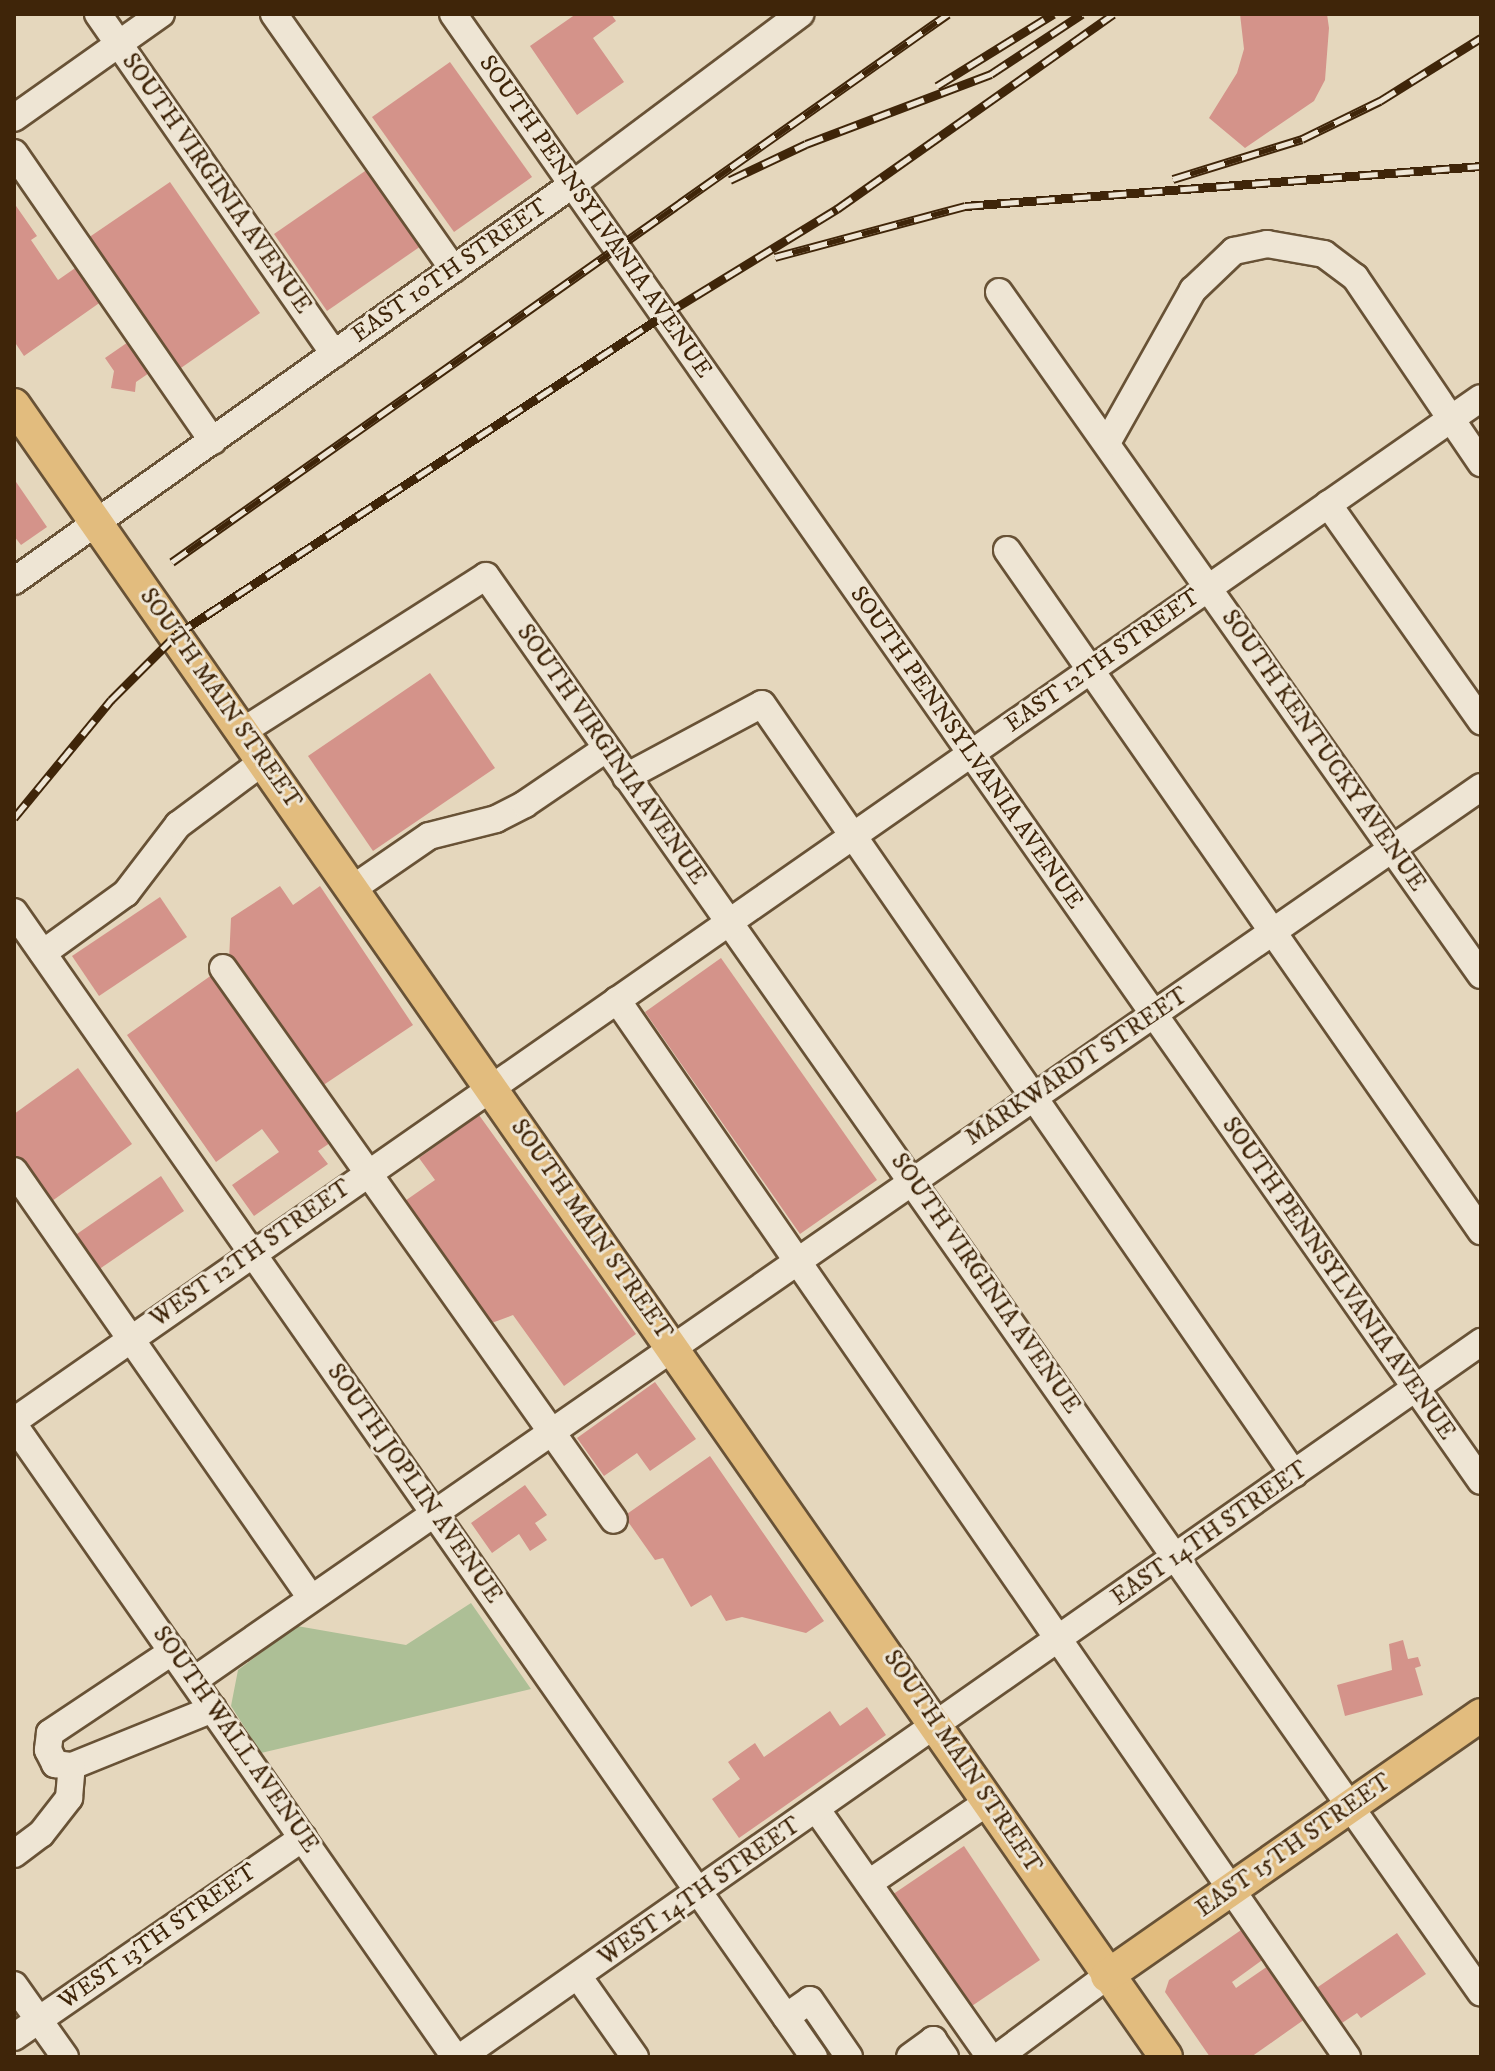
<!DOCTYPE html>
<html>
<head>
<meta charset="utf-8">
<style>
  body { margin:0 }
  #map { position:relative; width:1495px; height:2071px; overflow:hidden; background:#e5d7bd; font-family:"IM FELL DW Pica",serif }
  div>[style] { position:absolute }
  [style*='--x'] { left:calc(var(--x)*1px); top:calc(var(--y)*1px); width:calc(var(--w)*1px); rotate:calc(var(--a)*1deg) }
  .green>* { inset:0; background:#adbf96 }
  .building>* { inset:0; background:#d4938a }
  .roads { filter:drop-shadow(2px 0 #685236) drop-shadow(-2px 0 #685236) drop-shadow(0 2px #685236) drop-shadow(0 -2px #685236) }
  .minor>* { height:26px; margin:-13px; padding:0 13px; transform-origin:13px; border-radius:13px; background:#eee5d4 }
  .major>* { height:32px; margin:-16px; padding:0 16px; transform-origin:16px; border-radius:16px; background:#e2bc7e }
  .rail>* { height:9px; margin-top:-4.5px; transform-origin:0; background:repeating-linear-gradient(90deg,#eee5d4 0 18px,#3f2509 0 36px); box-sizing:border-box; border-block:2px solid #3f2509 }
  span { translate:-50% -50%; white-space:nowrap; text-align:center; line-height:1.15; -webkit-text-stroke:6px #eee5d4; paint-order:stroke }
  .street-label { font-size:24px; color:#3f2509 }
  .frame { position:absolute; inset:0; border:16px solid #3f2509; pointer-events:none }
</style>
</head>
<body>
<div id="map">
  <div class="green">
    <i style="clip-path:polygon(471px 1603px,531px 1689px,261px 1753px,231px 1706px,238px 1670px,297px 1626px,406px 1645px)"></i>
  </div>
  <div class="building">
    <i style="clip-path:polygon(576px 14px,611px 14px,616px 21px,593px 38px,624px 82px,577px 115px,530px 46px)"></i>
    <i style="clip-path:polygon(1240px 14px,1327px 14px,1329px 28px,1325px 80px,1314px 101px,1245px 148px,1209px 118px,1237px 73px,1244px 49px)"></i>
    <i style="clip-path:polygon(450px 62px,532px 177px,454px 232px,372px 117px)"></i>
    <i style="clip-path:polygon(368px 169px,421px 246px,327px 311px,274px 234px)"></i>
    <i style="clip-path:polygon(170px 182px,260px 313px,178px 370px,88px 238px)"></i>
    <i style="clip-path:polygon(14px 203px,37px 236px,31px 240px,58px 280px,81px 264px,105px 299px,24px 356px,14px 341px)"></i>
    <i style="clip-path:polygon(131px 340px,152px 371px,136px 382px,135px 392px,111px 388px,114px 371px,105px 358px)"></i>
    <i style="clip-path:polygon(14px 479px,47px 527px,21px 545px,14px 536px)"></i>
    <i style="clip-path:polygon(430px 673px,495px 768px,373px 851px,308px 756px)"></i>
    <i style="clip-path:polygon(280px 886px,293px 905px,320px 886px,413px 1025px,316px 1090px,229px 960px,231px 918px)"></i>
    <i style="clip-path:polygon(160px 897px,187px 937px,99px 996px,72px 956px)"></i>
    <i style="clip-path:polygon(721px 958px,877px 1180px,800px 1234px,645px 1012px)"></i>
    <i style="clip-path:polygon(216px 972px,333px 1141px,318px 1151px,328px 1164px,254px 1216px,232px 1185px,279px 1152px,262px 1129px,216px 1162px,127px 1035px)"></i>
    <i style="clip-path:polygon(78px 1068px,132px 1144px,45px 1206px,14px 1163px,14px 1114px)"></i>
    <i style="clip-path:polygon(479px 1115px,636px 1334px,564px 1386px,513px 1315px,489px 1324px,402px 1203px,435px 1180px,419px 1158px)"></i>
    <i style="clip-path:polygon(161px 1176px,184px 1211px,98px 1270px,74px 1236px)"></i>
    <i style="clip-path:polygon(655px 1382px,696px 1439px,650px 1471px,637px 1453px,604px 1476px,577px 1438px)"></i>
    <i style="clip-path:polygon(710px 1456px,824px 1621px,806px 1633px,742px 1617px,726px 1621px,711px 1595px,691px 1607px,663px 1558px,655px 1560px,624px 1516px)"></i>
    <i style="clip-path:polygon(525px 1485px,547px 1515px,535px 1523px,547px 1540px,530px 1551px,519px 1534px,492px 1553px,471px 1523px)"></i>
    <i style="clip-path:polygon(1403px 1640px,1408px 1659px,1418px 1657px,1421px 1666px,1415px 1668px,1423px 1695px,1345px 1716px,1337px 1685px,1392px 1670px,1389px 1644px)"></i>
    <i style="clip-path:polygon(867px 1707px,886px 1735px,739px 1838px,712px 1799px,740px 1779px,728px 1762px,755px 1743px,764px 1757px,830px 1711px,840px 1726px)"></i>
    <i style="clip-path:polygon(964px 1846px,1040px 1960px,963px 2012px,886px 1899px)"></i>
    <i style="clip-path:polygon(1244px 1928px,1265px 1958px,1232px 1982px,1236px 1988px,1268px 1966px,1305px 2019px,1251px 2057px,1210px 2057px,1165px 1992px,1169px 1980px)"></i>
    <i style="clip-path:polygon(1397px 1933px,1426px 1974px,1361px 2018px,1357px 2013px,1339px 2025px,1315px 1989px)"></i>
  </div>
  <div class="roads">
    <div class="minor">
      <i style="--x:98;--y:14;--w:414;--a:55.2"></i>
      <i style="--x:274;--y:14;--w:312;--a:54.9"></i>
      <i style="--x:453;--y:14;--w:1791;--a:54.98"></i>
      <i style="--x:14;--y:118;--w:180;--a:-35.3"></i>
      <i style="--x:14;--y:153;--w:350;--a:55.4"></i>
      <i style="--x:999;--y:292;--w:836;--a:54.79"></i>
      <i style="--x:1107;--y:443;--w:176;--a:-60.7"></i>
      <i style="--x:1193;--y:290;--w:57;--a:-43.6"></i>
      <i style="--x:1234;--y:251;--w:34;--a:-12"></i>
      <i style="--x:1267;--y:244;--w:58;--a:10"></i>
      <i style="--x:1324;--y:254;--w:39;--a:37"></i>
      <i style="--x:1355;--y:277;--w:225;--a:55.9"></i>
      <i style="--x:1328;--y:504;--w:266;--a:54.8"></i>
      <i style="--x:1007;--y:550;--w:830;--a:55.16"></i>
      <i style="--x:14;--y:581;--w:686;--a:-35.38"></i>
      <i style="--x:573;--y:184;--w:284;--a:-36.8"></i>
      <i style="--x:243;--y:731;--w:288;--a:-32.5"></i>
      <i style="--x:486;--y:576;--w:1731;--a:54.92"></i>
      <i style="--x:626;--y:777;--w:154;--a:-28.2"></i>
      <i style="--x:762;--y:704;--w:936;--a:55.36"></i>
      <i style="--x:352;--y:889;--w:93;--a:-34.5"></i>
      <i style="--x:429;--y:836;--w:69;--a:-14.2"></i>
      <i style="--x:496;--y:819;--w:33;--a:-27"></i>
      <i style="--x:525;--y:804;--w:98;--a:-34.2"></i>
      <i style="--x:14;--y:912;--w:1397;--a:55.06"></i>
      <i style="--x:43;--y:953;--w:102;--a:-35.9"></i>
      <i style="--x:126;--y:893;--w:86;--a:-52.6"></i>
      <i style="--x:178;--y:825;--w:107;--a:-36.7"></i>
      <i style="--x:223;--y:968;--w:676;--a:54.69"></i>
      <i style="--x:617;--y:1000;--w:1285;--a:55.37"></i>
      <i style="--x:14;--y:1171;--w:520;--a:55.18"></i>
      <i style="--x:14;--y:1421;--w:1788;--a:-34.89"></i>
      <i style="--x:14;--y:1425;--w:771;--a:55.09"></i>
      <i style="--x:173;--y:1651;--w:148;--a:146.3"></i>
      <i style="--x:50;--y:1733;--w:17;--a:97"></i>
      <i style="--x:48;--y:1750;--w:16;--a:63"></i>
      <i style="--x:55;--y:1764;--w:17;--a:7"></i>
      <i style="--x:72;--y:1766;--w:152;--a:-22"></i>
      <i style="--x:193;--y:1681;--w:1568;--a:-34.76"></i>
      <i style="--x:817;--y:1810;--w:302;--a:55"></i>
      <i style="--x:14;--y:1854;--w:34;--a:-37"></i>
      <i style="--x:41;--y:1834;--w:46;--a:-52.1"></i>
      <i style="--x:69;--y:1798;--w:32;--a:-85"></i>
      <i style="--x:869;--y:1883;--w:145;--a:-34.3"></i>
      <i style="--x:578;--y:1976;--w:99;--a:54.9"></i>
      <i style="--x:14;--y:1985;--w:88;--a:54.7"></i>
      <i style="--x:786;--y:2017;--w:29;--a:-35"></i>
      <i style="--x:810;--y:2000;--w:69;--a:55.6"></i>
      <i style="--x:14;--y:2037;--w:351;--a:-34.6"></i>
      <i style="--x:461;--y:2057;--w:1246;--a:-35.03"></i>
      <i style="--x:910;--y:2057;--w:29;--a:-36"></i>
      <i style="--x:933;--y:2040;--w:21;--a:55"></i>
      <i style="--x:998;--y:2057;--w:136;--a:-36.6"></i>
    </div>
    <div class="major">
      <i style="--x:14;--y:405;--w:2014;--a:55.11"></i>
      <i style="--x:1107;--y:1976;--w:456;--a:-34.9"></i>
    </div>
  </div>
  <div class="rail">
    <i style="--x:937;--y:86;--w:137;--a:-31.8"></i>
    <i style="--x:1173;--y:179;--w:135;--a:-17.2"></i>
    <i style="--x:1302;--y:139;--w:87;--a:-26"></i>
    <i style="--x:1380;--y:101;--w:119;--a:-32"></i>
    <i style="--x:730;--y:180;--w:84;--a:-25.3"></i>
    <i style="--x:806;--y:144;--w:198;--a:-20.7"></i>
    <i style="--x:991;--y:74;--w:109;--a:-33.4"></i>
    <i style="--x:775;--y:257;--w:197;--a:-15"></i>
    <i style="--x:965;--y:206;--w:518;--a:-4.43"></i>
    <i style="--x:172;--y:562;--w:950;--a:-35.23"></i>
    <i style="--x:14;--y:818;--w:153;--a:-50.6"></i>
    <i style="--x:111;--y:700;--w:92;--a:-45"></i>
    <i style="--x:176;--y:635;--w:584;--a:-33.25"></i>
    <i style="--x:664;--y:315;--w:203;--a:-31.5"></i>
    <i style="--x:837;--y:209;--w:338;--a:-35.2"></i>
  </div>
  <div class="street-label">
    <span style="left:216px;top:184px;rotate:55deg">SOUTH VIRGINIA AVENUE</span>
    <span style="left:595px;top:217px;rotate:55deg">SOUTH PENNSYLVANIA AVENUE</span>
    <span style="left:450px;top:271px;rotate:-35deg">EAST 10TH STREET</span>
    <span style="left:1103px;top:661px;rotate:-35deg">EAST 12TH STREET</span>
    <span style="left:220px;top:699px;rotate:55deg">SOUTH MAIN STREET</span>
    <span style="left:966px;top:748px;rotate:55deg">SOUTH PENNSYLVANIA AVENUE</span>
    <span style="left:1323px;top:751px;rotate:55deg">SOUTH KENTUCKY AVENUE</span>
    <span style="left:611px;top:755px;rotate:55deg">SOUTH VIRGINIA AVENUE</span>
    <span style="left:1077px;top:1067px;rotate:-34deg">MARKWARDT STREET</span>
    <span style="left:591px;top:1230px;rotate:55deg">SOUTH MAIN STREET</span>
    <span style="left:251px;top:1254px;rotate:-35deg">WEST 12TH STREET</span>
    <span style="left:1338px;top:1279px;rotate:55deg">SOUTH PENNSYLVANIA AVENUE</span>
    <span style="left:985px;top:1284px;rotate:55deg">SOUTH VIRGINIA AVENUE</span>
    <span style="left:414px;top:1484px;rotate:55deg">SOUTH JOPLIN AVENUE</span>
    <span style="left:1210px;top:1534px;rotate:-35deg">EAST 14TH STREET</span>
    <span style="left:235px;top:1740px;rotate:55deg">SOUTH WALL AVENUE</span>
    <span style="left:962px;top:1762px;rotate:56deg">SOUTH MAIN STREET</span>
    <span style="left:1294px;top:1846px;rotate:-35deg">EAST 15TH STREET</span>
    <span style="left:700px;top:1892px;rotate:-35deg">WEST 14TH STREET</span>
    <span style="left:158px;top:1937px;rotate:-35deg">WEST 13TH STREET</span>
  </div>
  <div class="frame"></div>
</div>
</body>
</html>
